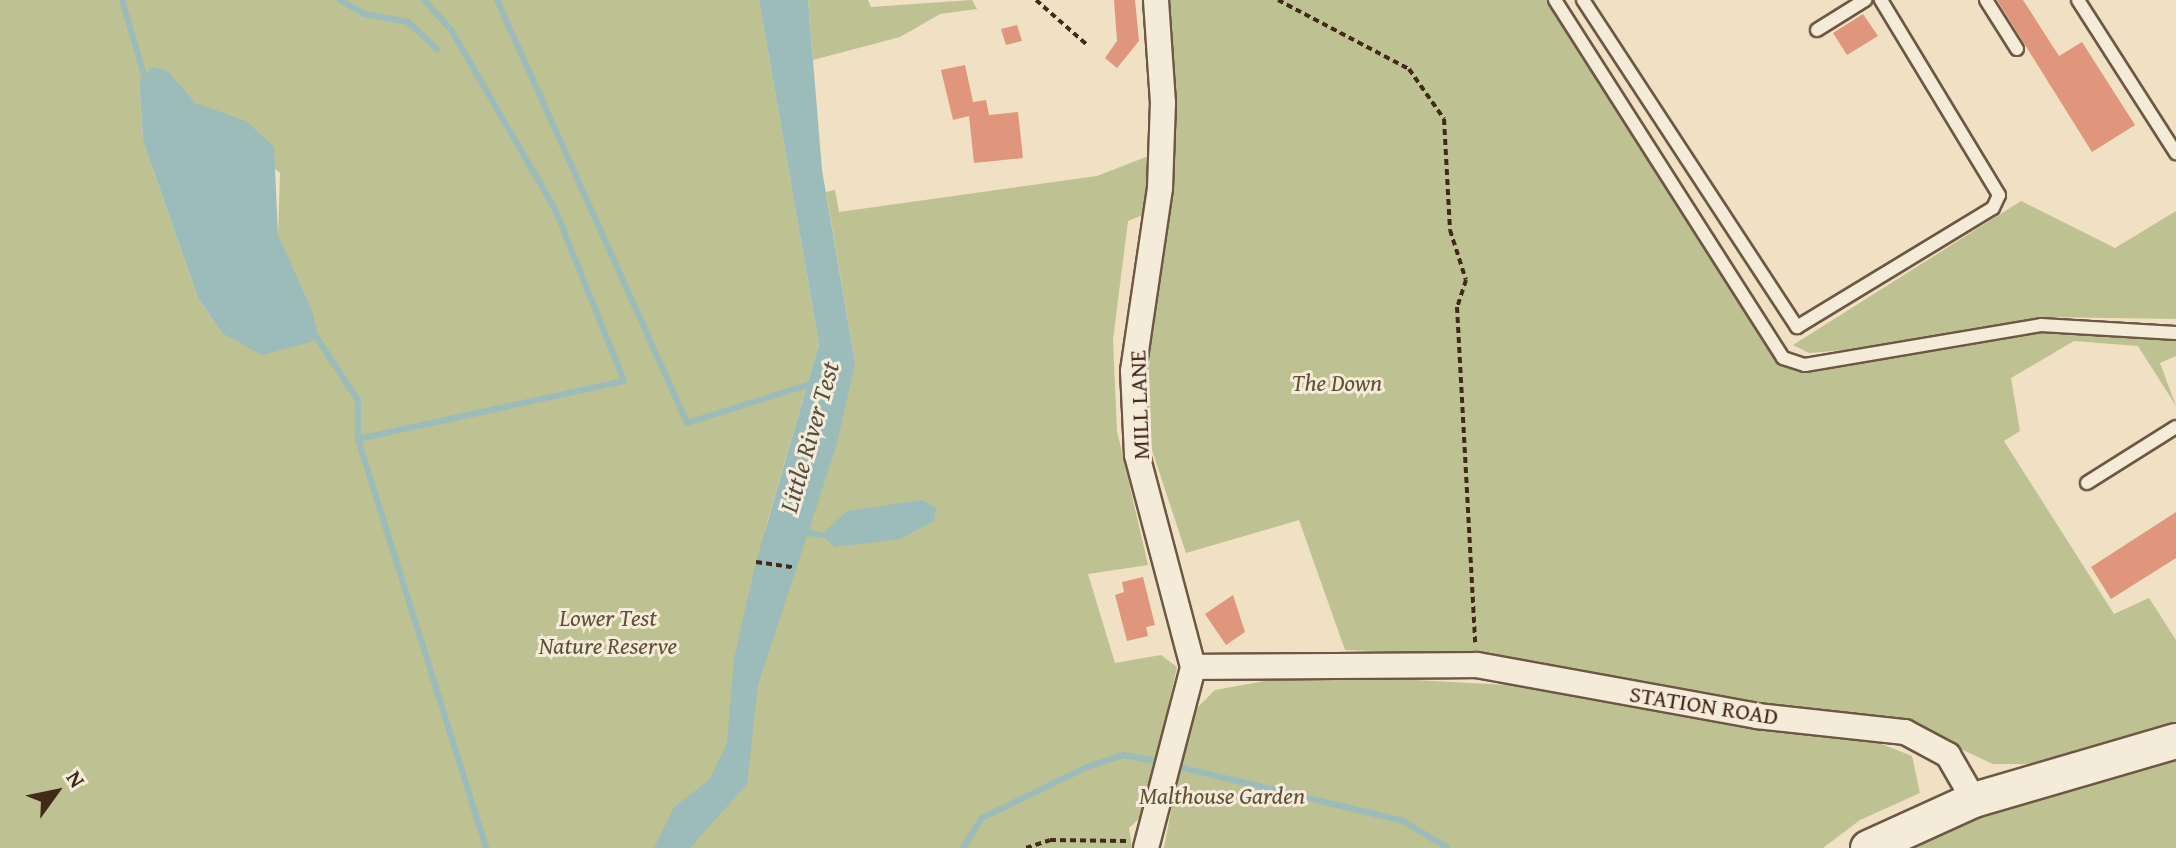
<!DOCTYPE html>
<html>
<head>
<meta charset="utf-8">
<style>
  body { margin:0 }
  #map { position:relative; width:2176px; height:848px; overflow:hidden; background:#f0e0c4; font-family:"Gentium Book Plus",serif }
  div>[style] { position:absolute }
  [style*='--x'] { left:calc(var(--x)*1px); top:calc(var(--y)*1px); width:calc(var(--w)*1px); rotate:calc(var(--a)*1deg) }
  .green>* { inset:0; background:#bec191 }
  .water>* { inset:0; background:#9cbbbb }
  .stream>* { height:6px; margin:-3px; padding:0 3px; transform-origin:3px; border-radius:3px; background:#9cbbbb }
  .building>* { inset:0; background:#df967c }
  .path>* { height:4px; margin-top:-2px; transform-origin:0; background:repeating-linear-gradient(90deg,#432919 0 6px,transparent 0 10px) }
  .roads { filter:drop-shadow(2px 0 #6e5744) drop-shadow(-2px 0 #6e5744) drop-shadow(0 2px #6e5744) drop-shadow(0 -2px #6e5744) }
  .lane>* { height:12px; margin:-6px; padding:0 6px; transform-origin:6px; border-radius:6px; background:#f5ebd9 }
  .street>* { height:24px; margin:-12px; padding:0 12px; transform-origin:12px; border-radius:12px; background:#f5ebd9 }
  .secondary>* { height:34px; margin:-17px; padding:0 17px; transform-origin:17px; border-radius:17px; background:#f5ebd9 }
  span { translate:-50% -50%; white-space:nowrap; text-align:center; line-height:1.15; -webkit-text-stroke:6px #f5ebd9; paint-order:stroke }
  .park-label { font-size:24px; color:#624f37; font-style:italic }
  .street-label { font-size:24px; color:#432919 }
  .water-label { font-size:26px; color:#594e42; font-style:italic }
  .north { position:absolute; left:16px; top:752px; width:80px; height:80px; -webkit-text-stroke:6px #f5ebd9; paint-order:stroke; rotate:57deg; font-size:22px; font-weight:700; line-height:32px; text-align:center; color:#432919 }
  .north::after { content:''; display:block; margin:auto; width:28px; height:36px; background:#432919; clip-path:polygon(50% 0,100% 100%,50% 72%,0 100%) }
</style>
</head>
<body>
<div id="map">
  <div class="green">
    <i style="clip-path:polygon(evenodd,0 0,759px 0,819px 344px,765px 530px,808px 525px,855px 363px,826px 192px,835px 190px,839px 212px,1097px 176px,1151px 155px,1145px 214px,1128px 221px,1113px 340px,1117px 431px,1148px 565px,1088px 574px,1115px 663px,1161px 655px,1177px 667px,1143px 815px,1129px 828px,1132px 848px,0 848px,0 0,168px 71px,184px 94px,280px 173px,278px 235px,317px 330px,222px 333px,198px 298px,143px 141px,139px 80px,168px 71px)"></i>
    <i style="clip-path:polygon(808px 0,868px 0,871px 7px,972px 0,977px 9px,940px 14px,900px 37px,813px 60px)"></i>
    <i style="clip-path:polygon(1168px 0,1557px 0,1783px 358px,1805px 365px,2037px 332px,2176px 338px,2176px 356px,2160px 363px,2176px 406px,2138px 346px,2074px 341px,2011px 378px,2020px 431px,2004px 441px,2114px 614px,2149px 598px,2176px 640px,2176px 731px,2027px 764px,1993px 764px,1896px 719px,1713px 698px,1495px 655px,1345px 650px,1299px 520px,1186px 553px,1150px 444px,1142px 378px,1175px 131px)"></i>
    <i style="clip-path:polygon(2021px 201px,2115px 248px,2176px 211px,2176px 319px,2048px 317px,1855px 349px,1809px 353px,1793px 345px)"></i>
    <i style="clip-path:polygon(1303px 674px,1528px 686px,1776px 731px,1869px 739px,1912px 756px,1920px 793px,1860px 820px,1823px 848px,1164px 848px,1189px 716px,1215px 690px)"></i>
    <i style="clip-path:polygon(2176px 750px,2176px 848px,1892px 848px,1944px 824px)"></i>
  </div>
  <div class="water">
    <i style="clip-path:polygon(759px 0,808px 0,822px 170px,855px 363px,837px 444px,758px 685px,747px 784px,690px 848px,654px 848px,674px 807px,709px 780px,727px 744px,734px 659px,756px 562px,819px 344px)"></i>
    <i style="clip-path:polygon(153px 67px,168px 71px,195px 103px,246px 121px,274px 147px,278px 235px,312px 311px,317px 330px,311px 342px,262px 355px,222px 333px,198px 298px,143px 141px,139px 80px)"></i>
    <i style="clip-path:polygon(922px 500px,936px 508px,934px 521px,900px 539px,835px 547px,821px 535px,847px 511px)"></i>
  </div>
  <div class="stream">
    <i style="--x:122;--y:0;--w:78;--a:73.7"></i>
    <i style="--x:340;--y:0;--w:28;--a:30"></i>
    <i style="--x:364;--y:14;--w:45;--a:10.3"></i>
    <i style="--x:408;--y:22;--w:40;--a:43"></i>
    <i style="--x:497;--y:0;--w:464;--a:65.8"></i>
    <i style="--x:687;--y:423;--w:130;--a:-17.5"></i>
    <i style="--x:315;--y:335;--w:78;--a:56.5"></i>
    <i style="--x:358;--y:400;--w:39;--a:90"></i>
    <i style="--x:358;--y:439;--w:429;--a:72.6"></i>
    <i style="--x:358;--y:439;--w:272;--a:-12.3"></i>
    <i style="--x:624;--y:381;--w:185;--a:-111.9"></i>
    <i style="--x:555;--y:209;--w:206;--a:-120.1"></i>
    <i style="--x:452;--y:31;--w:42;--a:-132.1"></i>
    <i style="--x:797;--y:531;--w:24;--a:9"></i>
    <i style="--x:1183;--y:768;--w:226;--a:13.5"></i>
    <i style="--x:1403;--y:821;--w:52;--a:31"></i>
    <i style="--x:963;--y:848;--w:36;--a:-58"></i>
    <i style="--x:982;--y:818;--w:117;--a:-25.9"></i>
    <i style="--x:1087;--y:767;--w:39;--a:-18"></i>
    <i style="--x:1124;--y:755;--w:33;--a:11"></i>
  </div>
  <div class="building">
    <i style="clip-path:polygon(1114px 0,1135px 0,1139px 41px,1117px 68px,1105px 58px,1117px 41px)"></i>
    <i style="clip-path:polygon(1997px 0,2023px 0,2059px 56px,2082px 42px,2135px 125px,2092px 152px)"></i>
    <i style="clip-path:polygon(1863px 14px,1878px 36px,1847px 55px,1833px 33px)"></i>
    <i style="clip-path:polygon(1017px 25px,1022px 41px,1006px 45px,1001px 29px)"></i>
    <i style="clip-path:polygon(965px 65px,973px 102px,986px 100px,989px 115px,1018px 112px,1023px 158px,974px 163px,969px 116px,953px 120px,941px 70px)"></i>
    <i style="clip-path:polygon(2176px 512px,2176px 558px,2111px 599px,2091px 567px)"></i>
    <i style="clip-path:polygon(1143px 577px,1155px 625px,1146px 627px,1148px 636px,1127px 641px,1115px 595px,1124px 592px,1122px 582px)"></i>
    <i style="clip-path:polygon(1233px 595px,1245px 632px,1226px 645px,1205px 614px)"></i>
  </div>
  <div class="path">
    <i style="--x:1036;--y:0;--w:67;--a:41.3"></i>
    <i style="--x:1278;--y:0;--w:148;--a:27.8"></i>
    <i style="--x:1409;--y:69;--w:61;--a:55"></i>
    <i style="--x:1444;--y:119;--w:111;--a:86.9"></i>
    <i style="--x:1450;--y:230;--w:52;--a:72.3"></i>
    <i style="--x:1466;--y:280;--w:28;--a:108"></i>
    <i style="--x:1457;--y:307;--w:336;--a:86.9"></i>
    <i style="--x:756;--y:562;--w:37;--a:8"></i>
    <i style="--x:1026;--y:848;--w:25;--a:-18"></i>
    <i style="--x:1050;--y:840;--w:76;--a:0.8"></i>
  </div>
  <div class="roads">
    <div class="lane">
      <i style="--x:1555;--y:0;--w:424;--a:57.5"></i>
      <i style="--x:1783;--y:358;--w:23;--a:18"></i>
      <i style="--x:1805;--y:365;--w:239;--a:-9.6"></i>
      <i style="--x:2041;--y:325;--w:135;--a:3.4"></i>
      <i style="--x:1583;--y:0;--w:391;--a:56.8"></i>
      <i style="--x:1797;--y:327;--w:229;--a:-31.3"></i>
      <i style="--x:1993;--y:208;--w:14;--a:-65"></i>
      <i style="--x:1999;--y:195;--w:228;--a:-121.2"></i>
      <i style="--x:1986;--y:0;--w:58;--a:57.7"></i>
      <i style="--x:2078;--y:0;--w:182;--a:57.4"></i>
      <i style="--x:1817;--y:30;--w:57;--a:-32"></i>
      <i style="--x:2087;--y:483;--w:105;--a:-32.2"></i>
    </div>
    <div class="street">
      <i style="--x:1193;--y:667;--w:284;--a:-0.4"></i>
      <i style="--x:1477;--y:665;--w:285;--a:10.3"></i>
      <i style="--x:1757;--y:716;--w:149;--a:6.2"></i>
      <i style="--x:1905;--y:732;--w:49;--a:28.1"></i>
      <i style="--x:1948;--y:755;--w:52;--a:60"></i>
      <i style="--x:1146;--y:848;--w:187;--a:-75.4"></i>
      <i style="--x:1193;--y:667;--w:219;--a:-104.8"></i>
      <i style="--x:1137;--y:455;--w:84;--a:-92.7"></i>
      <i style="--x:1133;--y:371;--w:185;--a:-81.6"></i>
      <i style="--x:1160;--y:188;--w:85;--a:-88"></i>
      <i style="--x:1163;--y:103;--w:103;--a:-93.9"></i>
    </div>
    <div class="secondary">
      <i style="--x:1868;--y:848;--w:116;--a:-24.4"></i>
      <i style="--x:1974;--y:800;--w:210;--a:-16.3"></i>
    </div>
  </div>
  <div class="park-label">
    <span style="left:1337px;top:383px">The Down</span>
    <span style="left:608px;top:632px">Lower Test<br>Nature Reserve</span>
    <span style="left:1222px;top:796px">Malthouse Garden</span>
  </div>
  <div class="street-label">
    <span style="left:1139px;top:405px;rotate:-92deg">MILL LANE</span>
    <span style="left:1704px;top:705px;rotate:9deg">STATION ROAD</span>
  </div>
  <div class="water-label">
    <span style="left:809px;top:437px;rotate:-74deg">Little River Test</span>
  </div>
  <div class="north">N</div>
</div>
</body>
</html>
